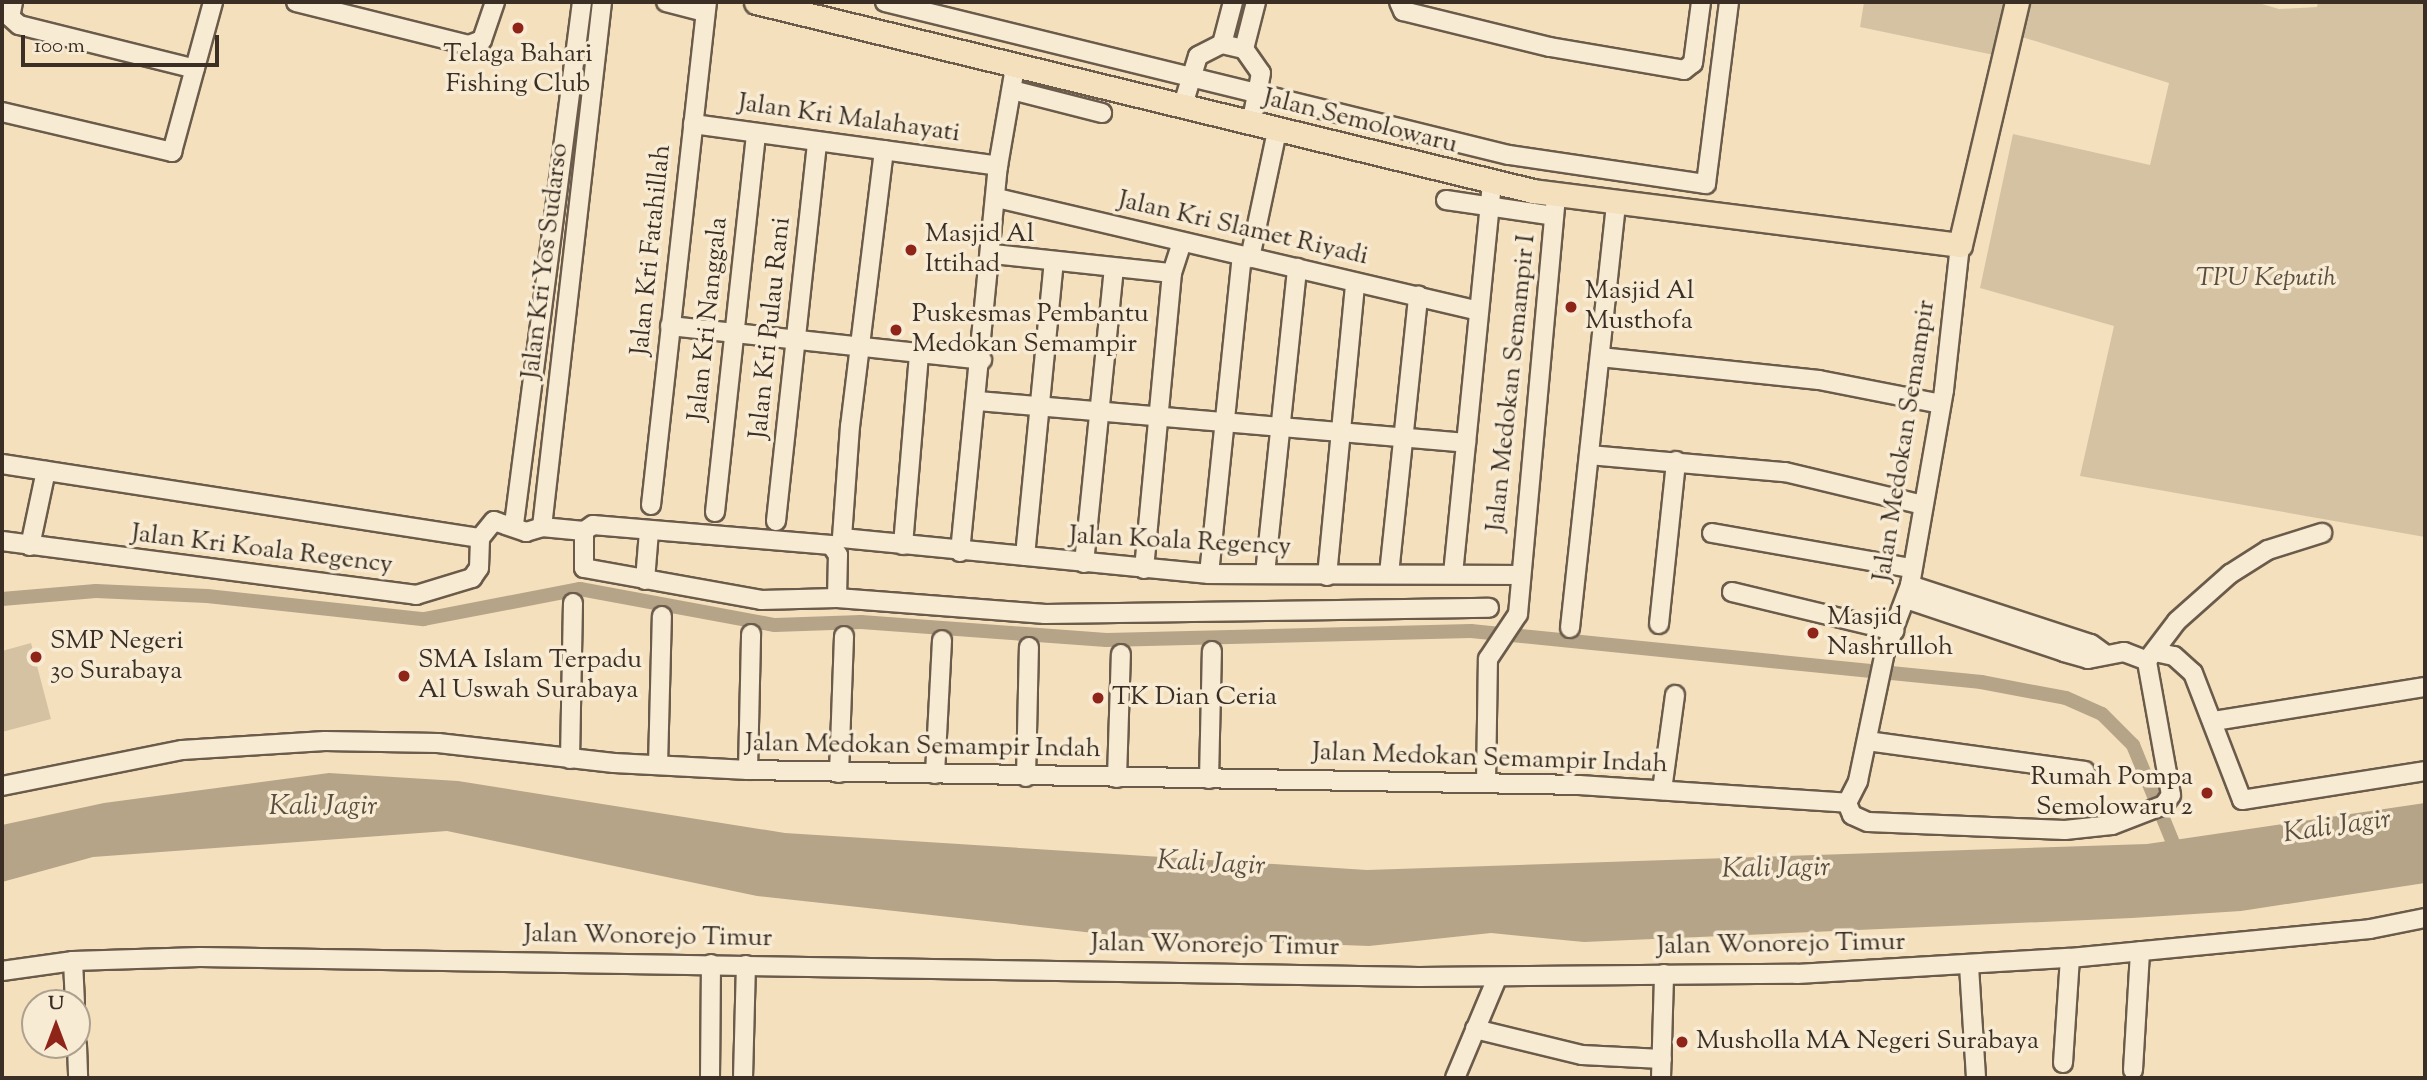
<!DOCTYPE html>
<html>
<head>
<meta charset="utf-8">
<style>
  body { margin:0 }
  #map { position:relative; width:2427px; height:1080px; overflow:hidden; background:#f5e0bd; font-family:"Sorts Mill Goudy",serif }
  div>[style] { position:absolute }
  [style*='--x'] { left:calc(var(--x)*1px); top:calc(var(--y)*1px); width:calc(var(--w)*1px); rotate:calc(var(--a)*1deg) }
  .green>* { inset:0; background:#d5c2a3 }
  .water>* { inset:0; background:#b6a489 }
  .canal>* { height:14px; margin:-7px; padding:0 7px; transform-origin:7px; border-radius:7px; background:#b6a489 }
  .roads { filter:drop-shadow(2px 0 #6a5b4b) drop-shadow(-2px 0 #6a5b4b) drop-shadow(0 2px #6a5b4b) drop-shadow(0 -2px #6a5b4b) }
  .minor>* { height:18px; margin:-9px; padding:0 9px; transform-origin:9px; border-radius:9px; background:#f8ebd4 }
  .major>* { height:23px; margin:-11.5px; padding:0 11.5px; transform-origin:11.5px; border-radius:11.5px; background:#f5e0bd }
  .dots>* { width:19px; height:19px; translate:-50% -50%; box-sizing:border-box; border:4px solid #f8ebd4; border-radius:50% }
  span { translate:-50% -50%; white-space:nowrap; text-align:center; line-height:1.15; -webkit-text-stroke:7px #f8ebd4; paint-order:stroke }
  .poi-label { font-size:26px; color:#3b2f25 }
  .left { translate:0 -50%; text-align:left }
  .right { translate:-100% -50%; text-align:right }
  .street-label { font-size:26px; color:#3b2f25 }
  .park-label { font-size:26px; color:#5a4c3e; font-style:italic }
  .water-label { font-size:28px; color:#5a4c3e; font-style:italic }
  .frame { position:absolute; inset:0; border:4px solid #3b2f25; pointer-events:none }
  .north { position:absolute; left:21px; top:989px; width:70px; height:70px; box-sizing:border-box; background:#f8ebd4; border:2px solid #aca08e; border-radius:50%; rotate:0deg; font-size:19px; font-weight:700; line-height:28px; text-align:center; color:#3b2f25 }
  .north::after { content:''; display:block; margin:auto; width:24px; height:32px; background:#8f2418; clip-path:polygon(50% 0,100% 100%,50% 72%,0 100%) }
  .scale { position:absolute; left:21px; top:35px; width:198px; height:32px; box-sizing:border-box; border:4px solid #3b2f25; border-top:0; padding-left:9px; font-size:21px; line-height:24px; white-space:nowrap; color:#3b2f25; -webkit-text-stroke:5px #f8ebd4; paint-order:stroke }
</style>
</head>
<body>
<div id="map">
  <div class="green">
    <i style="clip-path:polygon(1864px 2px,2008px 2px,1994px 55px,1860px 27px)"></i>
    <i style="clip-path:polygon(2028px 2px,2255px 2px,2279px 9px,2317px 7px,2318px 2px,2425px 2px,2425px 537px,2080px 476px,2114px 326px,1980px 288px,2013px 134px,2150px 165px,2169px 83px,2019px 36px)"></i>
    <i style="clip-path:polygon(31px 643px,51px 719px,2px 732px,2px 651px)"></i>
  </div>
  <div class="water">
    <i style="clip-path:polygon(329px 773px,458px 781px,785px 833px,1367px 870px,2147px 844px,2425px 803px,2425px 883px,2241px 911px,2132px 918px,1584px 942px,1491px 933px,1369px 946px,1131px 937px,757px 896px,447px 831px,93px 857px,2px 882px,2px 825px,104px 803px)"></i>
  </div>
  <div class="canal">
    <i style="--x:2;--y:599;--w:94;--a:-4.9"></i>
    <i style="--x:96;--y:591;--w:111;--a:2.6"></i>
    <i style="--x:207;--y:596;--w:218;--a:6.1"></i>
    <i style="--x:424;--y:619;--w:159;--a:-10.9"></i>
    <i style="--x:580;--y:589;--w:198;--a:10.5"></i>
    <i style="--x:775;--y:625;--w:86;--a:-2"></i>
    <i style="--x:861;--y:622;--w:246;--a:4.2"></i>
    <i style="--x:1106;--y:640;--w:365;--a:-1.4"></i>
    <i style="--x:1471;--y:631;--w:513;--a:5.71"></i>
    <i style="--x:1981;--y:682;--w:86;--a:10.7"></i>
    <i style="--x:2066;--y:698;--w:39;--a:24"></i>
    <i style="--x:2102;--y:714;--w:44;--a:45"></i>
    <i style="--x:2133;--y:745;--w:103;--a:67.7"></i>
  </div>
  <div class="roads">
    <div class="minor">
      <i style="--x:13;--y:2;--w:15;--a:101"></i>
      <i style="--x:10;--y:17;--w:12;--a:42"></i>
      <i style="--x:19;--y:25;--w:181;--a:14"></i>
      <i style="--x:296;--y:2;--w:178;--a:14"></i>
      <i style="--x:469;--y:45;--w:14;--a:-21"></i>
      <i style="--x:482;--y:40;--w:40;--a:-71.1"></i>
      <i style="--x:666;--y:2;--w:40;--a:14.4"></i>
      <i style="--x:885;--y:2;--w:642;--a:13.78"></i>
      <i style="--x:1509;--y:155;--w:199;--a:8.4"></i>
      <i style="--x:1706;--y:184;--w:183;--a:-82.8"></i>
      <i style="--x:1399;--y:2;--w:10;--a:66"></i>
      <i style="--x:1403;--y:11;--w:151;--a:13.8"></i>
      <i style="--x:1550;--y:47;--w:136;--a:9.7"></i>
      <i style="--x:1684;--y:70;--w:11;--a:-38"></i>
      <i style="--x:1693;--y:63;--w:62;--a:-82.5"></i>
      <i style="--x:1222;--y:44;--w:43;--a:-75.3"></i>
      <i style="--x:1244;--y:49;--w:49;--a:-75.7"></i>
      <i style="--x:1012;--y:90;--w:93;--a:14.3"></i>
      <i style="--x:1182;--y:108;--w:54;--a:-72.9"></i>
      <i style="--x:1198;--y:56;--w:27;--a:-27"></i>
      <i style="--x:1222;--y:44;--w:23;--a:13"></i>
      <i style="--x:1244;--y:49;--w:29;--a:55"></i>
      <i style="--x:1261;--y:73;--w:53;--a:100.9"></i>
      <i style="--x:2;--y:112;--w:175;--a:13.2"></i>
      <i style="--x:172;--y:152;--w:156;--a:-74.7"></i>
      <i style="--x:693;--y:124;--w:308;--a:7.8"></i>
      <i style="--x:884;--y:150;--w:278;--a:97"></i>
      <i style="--x:850;--y:426;--w:112;--a:94.1"></i>
      <i style="--x:842;--y:538;--w:369;--a:5.6"></i>
      <i style="--x:1209;--y:574;--w:310;--a:0.2"></i>
      <i style="--x:997;--y:198;--w:493;--a:13.2"></i>
      <i style="--x:1446;--y:200;--w:109;--a:8.4"></i>
      <i style="--x:993;--y:254;--w:180;--a:6.1"></i>
      <i style="--x:1172;--y:273;--w:32;--a:-72"></i>
      <i style="--x:1250;--y:258;--w:130;--a:-78"></i>
      <i style="--x:670;--y:326;--w:314;--a:6.2"></i>
      <i style="--x:1600;--y:357;--w:220;--a:6"></i>
      <i style="--x:1819;--y:380;--w:124;--a:11.1"></i>
      <i style="--x:978;--y:401;--w:490;--a:4.9"></i>
      <i style="--x:1589;--y:455;--w:197;--a:5"></i>
      <i style="--x:1785;--y:472;--w:142;--a:13.4"></i>
      <i style="--x:2;--y:464;--w:484;--a:8.8"></i>
      <i style="--x:480;--y:538;--w:22;--a:-51"></i>
      <i style="--x:494;--y:521;--w:34;--a:19"></i>
      <i style="--x:526;--y:532;--w:17;--a:-17"></i>
      <i style="--x:542;--y:527;--w:42;--a:5.4"></i>
      <i style="--x:651;--y:505;--w:506;--a:-83.65"></i>
      <i style="--x:715;--y:512;--w:381;--a:-83.8"></i>
      <i style="--x:776;--y:521;--w:382;--a:-83.8"></i>
      <i style="--x:514;--y:524;--w:526;--a:-82.58"></i>
      <i style="--x:542;--y:527;--w:528;--a:-83.48"></i>
      <i style="--x:1712;--y:533;--w:202;--a:10"></i>
      <i style="--x:2;--y:541;--w:418;--a:7.4"></i>
      <i style="--x:416;--y:595;--w:59;--a:-16.9"></i>
      <i style="--x:472;--y:578;--w:12;--a:-55"></i>
      <i style="--x:479;--y:568;--w:30;--a:-88"></i>
      <i style="--x:903;--y:545;--w:191;--a:-85.2"></i>
      <i style="--x:30;--y:546;--w:77;--a:-78"></i>
      <i style="--x:960;--y:552;--w:388;--a:-84.4"></i>
      <i style="--x:998;--y:166;--w:99;--a:-80.2"></i>
      <i style="--x:1025;--y:556;--w:295;--a:-84.4"></i>
      <i style="--x:1084;--y:563;--w:296;--a:-84.2"></i>
      <i style="--x:1144;--y:569;--w:297;--a:-84.6"></i>
      <i style="--x:1209;--y:574;--w:320;--a:-84.1"></i>
      <i style="--x:1265;--y:574;--w:308;--a:-84"></i>
      <i style="--x:1389;--y:574;--w:280;--a:-84"></i>
      <i style="--x:1453;--y:574;--w:393;--a:-84.3"></i>
      <i style="--x:1327;--y:576;--w:294;--a:-84.5"></i>
      <i style="--x:645;--y:580;--w:49;--a:-85.3"></i>
      <i style="--x:1910;--y:585;--w:190;--a:18.1"></i>
      <i style="--x:2091;--y:644;--w:17;--a:36"></i>
      <i style="--x:1732;--y:592;--w:167;--a:13.5"></i>
      <i style="--x:837;--y:598;--w:43;--a:-88.7"></i>
      <i style="--x:838;--y:555;--w:12;--a:-125"></i>
      <i style="--x:831;--y:545;--w:239;--a:-175.2"></i>
      <i style="--x:593;--y:525;--w:11;--a:146"></i>
      <i style="--x:584;--y:531;--w:37;--a:90"></i>
      <i style="--x:584;--y:568;--w:180;--a:10.2"></i>
      <i style="--x:761;--y:600;--w:76;--a:-1.5"></i>
      <i style="--x:837;--y:598;--w:209;--a:4.4"></i>
      <i style="--x:1045;--y:614;--w:444;--a:-0.8"></i>
      <i style="--x:1906;--y:599;--w:167;--a:18.5"></i>
      <i style="--x:2064;--y:652;--w:25;--a:16"></i>
      <i style="--x:2088;--y:659;--w:37;--a:-11"></i>
      <i style="--x:2124;--y:652;--w:25;--a:21"></i>
      <i style="--x:1659;--y:624;--w:164;--a:-84"></i>
      <i style="--x:1570;--y:628;--w:427;--a:-83.8"></i>
      <i style="--x:2155;--y:652;--w:19;--a:12"></i>
      <i style="--x:2174;--y:656;--w:25;--a:42"></i>
      <i style="--x:2193;--y:673;--w:136;--a:68.9"></i>
      <i style="--x:2242;--y:800;--w:185;--a:-9"></i>
      <i style="--x:2149;--y:658;--w:46;--a:-52.9"></i>
      <i style="--x:2177;--y:621;--w:71;--a:-41.6"></i>
      <i style="--x:2230;--y:574;--w:45;--a:-32.3"></i>
      <i style="--x:2268;--y:550;--w:57;--a:-17.5"></i>
      <i style="--x:2214;--y:721;--w:214;--a:-9.2"></i>
      <i style="--x:1867;--y:741;--w:220;--a:7.8"></i>
      <i style="--x:570;--y:759;--w:156;--a:-88.9"></i>
      <i style="--x:658;--y:765;--w:149;--a:-88.5"></i>
      <i style="--x:748;--y:770;--w:136;--a:-88.7"></i>
      <i style="--x:839;--y:773;--w:137;--a:-87.9"></i>
      <i style="--x:935;--y:774;--w:134;--a:-87"></i>
      <i style="--x:1026;--y:777;--w:130;--a:-88.7"></i>
      <i style="--x:1117;--y:778;--w:124;--a:-88.2"></i>
      <i style="--x:1209;--y:779;--w:128;--a:-88.7"></i>
      <i style="--x:1486;--y:783;--w:124;--a:-89.1"></i>
      <i style="--x:1488;--y:659;--w:54;--a:-56.3"></i>
      <i style="--x:1518;--y:614;--w:420;--a:-84.8"></i>
      <i style="--x:2;--y:786;--w:184;--a:-11.3"></i>
      <i style="--x:182;--y:750;--w:143;--a:-3.6"></i>
      <i style="--x:325;--y:741;--w:113;--a:1"></i>
      <i style="--x:438;--y:743;--w:177;--a:6.5"></i>
      <i style="--x:614;--y:763;--w:134;--a:3"></i>
      <i style="--x:748;--y:770;--w:831;--a:1.03"></i>
      <i style="--x:1579;--y:785;--w:269;--a:3.8"></i>
      <i style="--x:1662;--y:790;--w:96;--a:-82.2"></i>
      <i style="--x:1847;--y:803;--w:25;--a:-63"></i>
      <i style="--x:1858;--y:781;--w:132;--a:-78.2"></i>
      <i style="--x:1885;--y:652;--w:72;--a:-69.5"></i>
      <i style="--x:1910;--y:585;--w:198;--a:-80.1"></i>
      <i style="--x:1944;--y:390;--w:146;--a:-83.7"></i>
      <i style="--x:1847;--y:803;--w:13;--a:67"></i>
      <i style="--x:1852;--y:815;--w:17;--a:24"></i>
      <i style="--x:1868;--y:822;--w:197;--a:2.3"></i>
      <i style="--x:2065;--y:830;--w:47;--a:-6.1"></i>
      <i style="--x:2112;--y:825;--w:56;--a:-21"></i>
      <i style="--x:2164;--y:805;--w:12;--a:-55"></i>
      <i style="--x:2171;--y:795;--w:136;--a:-100.2"></i>
      <i style="--x:73;--y:961;--w:42;--a:87.3"></i>
      <i style="--x:1969;--y:966;--w:112;--a:86.4"></i>
      <i style="--x:2;--y:971;--w:72;--a:-8"></i>
      <i style="--x:73;--y:961;--w:127;--a:-1.8"></i>
      <i style="--x:200;--y:957;--w:1219;--a:0.94"></i>
      <i style="--x:1419;--y:977;--w:378;--a:-0.5"></i>
      <i style="--x:1797;--y:974;--w:273;--a:-3.4"></i>
      <i style="--x:2070;--y:958;--w:301;--a:-5.5"></i>
      <i style="--x:2370;--y:929;--w:56;--a:-11.3"></i>
      <i style="--x:1475;--y:1029;--w:110;--a:13.7"></i>
      <i style="--x:1582;--y:1055;--w:80;--a:2.9"></i>
      <i style="--x:77;--y:1045;--w:33;--a:88"></i>
      <i style="--x:2063;--y:1063;--w:105;--a:-86.2"></i>
      <i style="--x:2133;--y:1070;--w:119;--a:-86.6"></i>
      <i style="--x:710;--y:1078;--w:114;--a:-89.5"></i>
      <i style="--x:743;--y:1078;--w:113;--a:-88.5"></i>
      <i style="--x:1455;--y:1078;--w:108;--a:-67.2"></i>
      <i style="--x:1661;--y:1078;--w:104;--a:-88.3"></i>
    </div>
    <div class="major">
      <i style="--x:756;--y:2;--w:800;--a:13.67"></i>
      <i style="--x:1533;--y:191;--w:430;--a:7.2"></i>
      <i style="--x:1960;--y:245;--w:250;--a:-76.8"></i>
    </div>
  </div>
  <div class="dots">
    <i style="left:518px;top:28px;background:#8f2418"></i>
    <i style="left:911px;top:250px;background:#8f2418"></i>
    <i style="left:1571px;top:307px;background:#8f2418"></i>
    <i style="left:896px;top:330px;background:#8f2418"></i>
    <i style="left:1813px;top:633px;background:#8f2418"></i>
    <i style="left:36px;top:657px;background:#8f2418"></i>
    <i style="left:404px;top:676px;background:#8f2418"></i>
    <i style="left:1098px;top:698px;background:#8f2418"></i>
    <i style="left:2207px;top:793px;background:#8f2418"></i>
    <i style="left:1682px;top:1042px;background:#8f2418"></i>
  </div>
  <div class="poi-label">
    <span style="left:518px;top:70px">Telaga Bahari<br>Fishing Club</span>
    <span class="left" style="left:925px;top:250px">Masjid Al<br>Ittihad</span>
    <span class="left" style="left:1585px;top:307px">Masjid Al<br>Musthofa</span>
    <span class="left" style="left:912px;top:330px">Puskesmas Pembantu<br>Medokan Semampir</span>
    <span class="left" style="left:1827px;top:633px">Masjid<br>Nashrulloh</span>
    <span class="left" style="left:50px;top:657px">SMP Negeri<br>30 Surabaya</span>
    <span class="left" style="left:418px;top:676px">SMA Islam Terpadu<br>Al Uswah Surabaya</span>
    <span class="left" style="left:1112px;top:698px">TK Dian Ceria</span>
    <span class="right" style="left:2193px;top:793px">Rumah Pompa<br>Semolowaru 2</span>
    <span class="left" style="left:1696px;top:1042px">Musholla MA Negeri Surabaya</span>
  </div>
  <div class="street-label">
    <span style="left:849px;top:119px;rotate:8deg">Jalan Kri Malahayati</span>
    <span style="left:1360px;top:122px;rotate:14deg">Jalan Semolowaru</span>
    <span style="left:1243px;top:229px;rotate:13deg">Jalan Kri Slamet Riyadi</span>
    <span style="left:652px;top:250px;rotate:-84deg">Jalan Kri Fatahillah</span>
    <span style="left:546px;top:261px;rotate:-83deg">Jalan Kri Yos Sudarso</span>
    <span style="left:709px;top:319px;rotate:-84deg">Jalan Kri Nanggala</span>
    <span style="left:771px;top:328px;rotate:-84deg">Jalan Kri Pulau Rani</span>
    <span style="left:1512px;top:383px;rotate:-84deg">Jalan Medokan Semampir I</span>
    <span style="left:1905px;top:441px;rotate:-81deg">Jalan Medokan Semampir</span>
    <span style="left:1180px;top:542px;rotate:3deg">Jalan Koala Regency</span>
    <span style="left:262px;top:550px;rotate:7deg">Jalan Kri Koala Regency</span>
    <span style="left:923px;top:747px;rotate:1deg">Jalan Medokan Semampir Indah</span>
    <span style="left:1490px;top:759px;rotate:2deg">Jalan Medokan Semampir Indah</span>
    <span style="left:648px;top:937px;rotate:1deg">Jalan Wonorejo Timur</span>
    <span style="left:1781px;top:945px;rotate:-1deg">Jalan Wonorejo Timur</span>
    <span style="left:1215px;top:946px;rotate:1deg">Jalan Wonorejo Timur</span>
  </div>
  <div class="park-label">
    <span style="left:2266px;top:279px">TPU Keputih</span>
  </div>
  <div class="water-label">
    <span style="left:323px;top:807px">Kali Jagir</span>
    <span style="left:2337px;top:827px;rotate:-8deg">Kali Jagir</span>
    <span style="left:1211px;top:864px;rotate:3deg">Kali Jagir</span>
    <span style="left:1776px;top:869px;rotate:-1deg">Kali Jagir</span>
  </div>
  <div class="frame"></div>
  <div class="north">U</div>
  <div class="scale">100 m</div>
</div>
</body>
</html>
